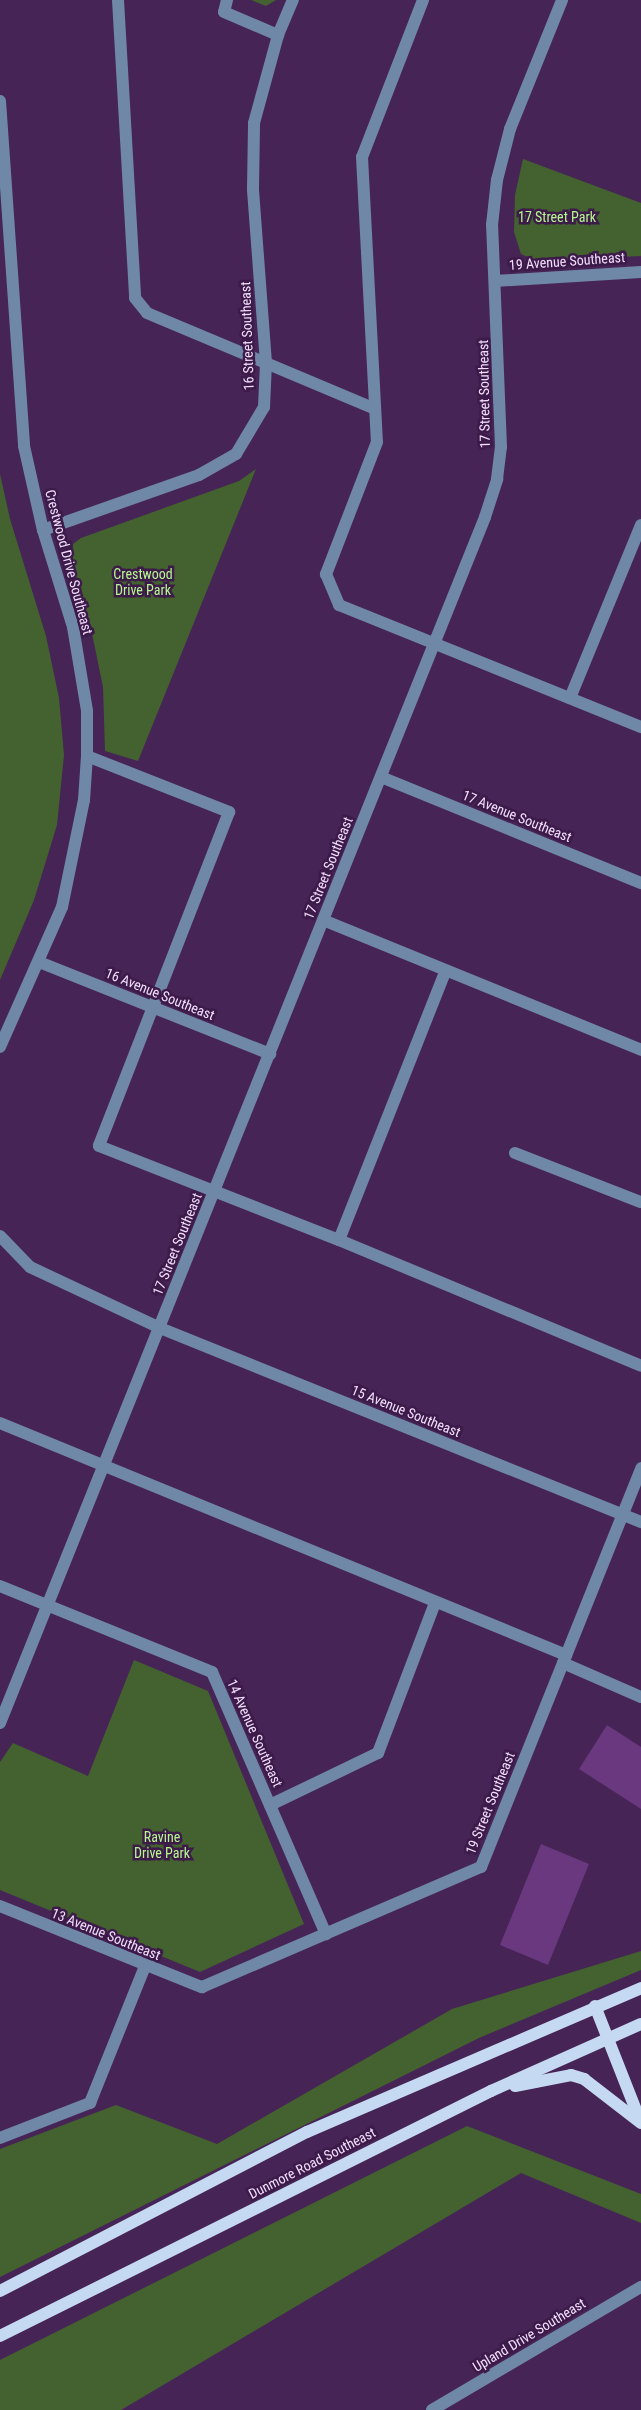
<!DOCTYPE html>
<html>
<head>
<meta charset="utf-8">
<style>
  body { margin:0 }
  #map { position:relative; width:641px; height:2410px; overflow:hidden; background:#462455; font-family:"Roboto Condensed",sans-serif }
  div>[style] { position:absolute }
  [style*='--x'] { left:calc(var(--x)*1px); top:calc(var(--y)*1px); width:calc(var(--w)*1px); rotate:calc(var(--a)*1deg) }
  .green>* { inset:0; background:#436230 }
  .building>* { inset:0; background:#69387e }
  .minor>* { height:12px; margin:-6px; padding:0 6px; transform-origin:6px; border-radius:6px; background:#7088a7 }
  .major>* { height:12px; margin:-6px; padding:0 6px; transform-origin:6px; border-radius:6px; background:#c5d9f2 }
  span { translate:-50% -50%; white-space:nowrap; text-align:center; line-height:1.15; -webkit-text-stroke:5px #3c1a49; paint-order:stroke }
  .park-label { font-size:14px; color:#b5f88e }
  .street-label { font-size:14px; color:#f2defc }
</style>
</head>
<body>
<div id="map">
  <div class="green">
    <i style="clip-path:polygon(251px 0,276px 0,266px 6px)"></i>
    <i style="clip-path:polygon(523px 159px,641px 203px,641px 256px,536px 261px,521px 254px,514px 232px,515px 195px)"></i>
    <i style="clip-path:polygon(256px 469px,138px 761px,105px 751px,103px 687px,90px 624px,69px 561px,73px 544px,81px 538px,239px 481px)"></i>
    <i style="clip-path:polygon(0 474px,10px 519px,46px 636px,59px 698px,64px 755px,57px 825px,34px 900px,0 980px)"></i>
    <i style="clip-path:polygon(134px 1660px,208px 1691px,304px 1924px,200px 1972px,0 1890px,0 1762px,13px 1743px,88px 1776px)"></i>
    <i style="clip-path:polygon(641px 1951px,641px 1970px,479px 2038px,0 2277px,0 2149px,116px 2105px,217px 2144px,452px 2009px)"></i>
    <i style="clip-path:polygon(467px 2126px,641px 2194px,641px 2223px,521px 2173px,121px 2410px,0 2410px,0 2360px)"></i>
  </div>
  <div class="building">
    <i style="clip-path:polygon(607px 1725px,641px 1747px,641px 1809px,579px 1769px)"></i>
    <i style="clip-path:polygon(541px 1844px,589px 1864px,548px 1965px,500px 1945px)"></i>
  </div>
  <div class="minor">
    <i style="--x:118;--y:0;--w:298;--a:86.7"></i>
    <i style="--x:135;--y:298;--w:19;--a:51"></i>
    <i style="--x:147;--y:313;--w:247;--a:22.8"></i>
    <i style="--x:227;--y:0;--w:12;--a:104"></i>
    <i style="--x:224;--y:12;--w:59;--a:23.1"></i>
    <i style="--x:423;--y:0;--w:168;--a:111.2"></i>
    <i style="--x:362;--y:157;--w:285;--a:87"></i>
    <i style="--x:377;--y:442;--w:142;--a:111.1"></i>
    <i style="--x:326;--y:574;--w:34;--a:67"></i>
    <i style="--x:339;--y:605;--w:326;--a:22"></i>
    <i style="--x:0;--y:101;--w:346;--a:86"></i>
    <i style="--x:24;--y:446;--w:86;--a:77.3"></i>
    <i style="--x:43;--y:530;--w:102;--a:72.8"></i>
    <i style="--x:73;--y:627;--w:85;--a:80.5"></i>
    <i style="--x:87;--y:711;--w:45;--a:90"></i>
    <i style="--x:87;--y:756;--w:44;--a:93.9"></i>
    <i style="--x:84;--y:800;--w:109;--a:101.6"></i>
    <i style="--x:62;--y:907;--w:153;--a:113.9"></i>
    <i style="--x:495;--y:281;--w:146;--a:-3.5"></i>
    <i style="--x:43;--y:530;--w:165;--a:-19.4"></i>
    <i style="--x:199;--y:475;--w:43;--a:-29.6"></i>
    <i style="--x:236;--y:454;--w:55;--a:-59.2"></i>
    <i style="--x:264;--y:407;--w:44;--a:-87.4"></i>
    <i style="--x:266;--y:363;--w:174;--a:-94.3"></i>
    <i style="--x:253;--y:189;--w:66;--a:-89.1"></i>
    <i style="--x:254;--y:123;--w:91;--a:-74.7"></i>
    <i style="--x:278;--y:35;--w:38;--a:-67"></i>
    <i style="--x:570;--y:698;--w:187;--a:-67.7"></i>
    <i style="--x:87;--y:756;--w:153;--a:21.5"></i>
    <i style="--x:229;--y:812;--w:358;--a:111.3"></i>
    <i style="--x:99;--y:1146;--w:258;--a:21.4"></i>
    <i style="--x:339;--y:1240;--w:327;--a:22.6"></i>
    <i style="--x:381;--y:777;--w:281;--a:22.2"></i>
    <i style="--x:323;--y:920;--w:344;--a:22.2"></i>
    <i style="--x:39;--y:962;--w:249;--a:21.7"></i>
    <i style="--x:515;--y:1153;--w:135;--a:21.3"></i>
    <i style="--x:0;--y:1236;--w:43;--a:45.9"></i>
    <i style="--x:30;--y:1267;--w:144;--a:25.1"></i>
    <i style="--x:160;--y:1328;--w:519;--a:21.97"></i>
    <i style="--x:339;--y:1240;--w:288;--a:-68.4"></i>
    <i style="--x:0;--y:1423;--w:612;--a:22.29"></i>
    <i style="--x:0;--y:1586;--w:229;--a:22.1"></i>
    <i style="--x:212;--y:1672;--w:286;--a:66.5"></i>
    <i style="--x:563;--y:1663;--w:85;--a:23.6"></i>
    <i style="--x:0;--y:1723;--w:1300;--a:-68.09"></i>
    <i style="--x:485;--y:517;--w:40;--a:-72"></i>
    <i style="--x:497;--y:479;--w:32;--a:-83"></i>
    <i style="--x:501;--y:447;--w:222;--a:-92.3"></i>
    <i style="--x:492;--y:225;--w:45;--a:-83.7"></i>
    <i style="--x:497;--y:180;--w:53;--a:-75.7"></i>
    <i style="--x:510;--y:129;--w:139;--a:-68"></i>
    <i style="--x:270;--y:1805;--w:120;--a:-25.7"></i>
    <i style="--x:378;--y:1753;--w:160;--a:-69.2"></i>
    <i style="--x:0;--y:1906;--w:218;--a:21.9"></i>
    <i style="--x:202;--y:1987;--w:304;--a:-23.3"></i>
    <i style="--x:481;--y:1867;--w:430;--a:-68.1"></i>
    <i style="--x:0;--y:2138;--w:97;--a:-21.3"></i>
    <i style="--x:90;--y:2103;--w:148;--a:-68.1"></i>
    <i style="--x:432;--y:2410;--w:243;--a:-30.5"></i>
  </div>
  <div class="major">
    <i style="--x:595;--y:2006;--w:123;--a:68.5"></i>
    <i style="--x:515;--y:2086;--w:57;--a:-11.1"></i>
    <i style="--x:571;--y:2075;--w:14;--a:17"></i>
    <i style="--x:584;--y:2079;--w:72;--a:37.7"></i>
    <i style="--x:0;--y:2291;--w:346;--a:-27.4"></i>
    <i style="--x:307;--y:2132;--w:364;--a:-23.3"></i>
    <i style="--x:0;--y:2336;--w:549;--a:-26.52"></i>
    <i style="--x:491;--y:2091;--w:164;--a:-24.1"></i>
  </div>
  <div class="park-label">
    <span style="left:557px;top:217px">17 Street Park</span>
    <span style="left:143px;top:582px">Crestwood<br>Drive Park</span>
    <span style="left:162px;top:1845px">Ravine<br>Drive Park</span>
  </div>
  <div class="street-label">
    <span style="left:567px;top:261px;rotate:-4deg">19 Avenue Southeast</span>
    <span style="left:247px;top:336px;rotate:-92deg">16 Street Southeast</span>
    <span style="left:484px;top:394px;rotate:-91deg">17 Street Southeast</span>
    <span style="left:69px;top:562px;rotate:75deg">Crestwood Drive Southeast</span>
    <span style="left:517px;top:816px;rotate:22deg">17 Avenue Southeast</span>
    <span style="left:328px;top:868px;rotate:-68deg">17 Street Southeast</span>
    <span style="left:160px;top:994px;rotate:22deg">16 Avenue Southeast</span>
    <span style="left:177px;top:1244px;rotate:-68deg">17 Street Southeast</span>
    <span style="left:406px;top:1411px;rotate:22deg">15 Avenue Southeast</span>
    <span style="left:255px;top:1733px;rotate:66deg">14 Avenue Southeast</span>
    <span style="left:490px;top:1803px;rotate:-68deg">19 Street Southeast</span>
    <span style="left:106px;top:1934px;rotate:22deg">13 Avenue Southeast</span>
    <span style="left:312px;top:2163px;rotate:-27deg">Dunmore Road Southeast</span>
    <span style="left:529px;top:2335px;rotate:-31deg">Upland Drive Southeast</span>
  </div>
</div>
</body>
</html>
